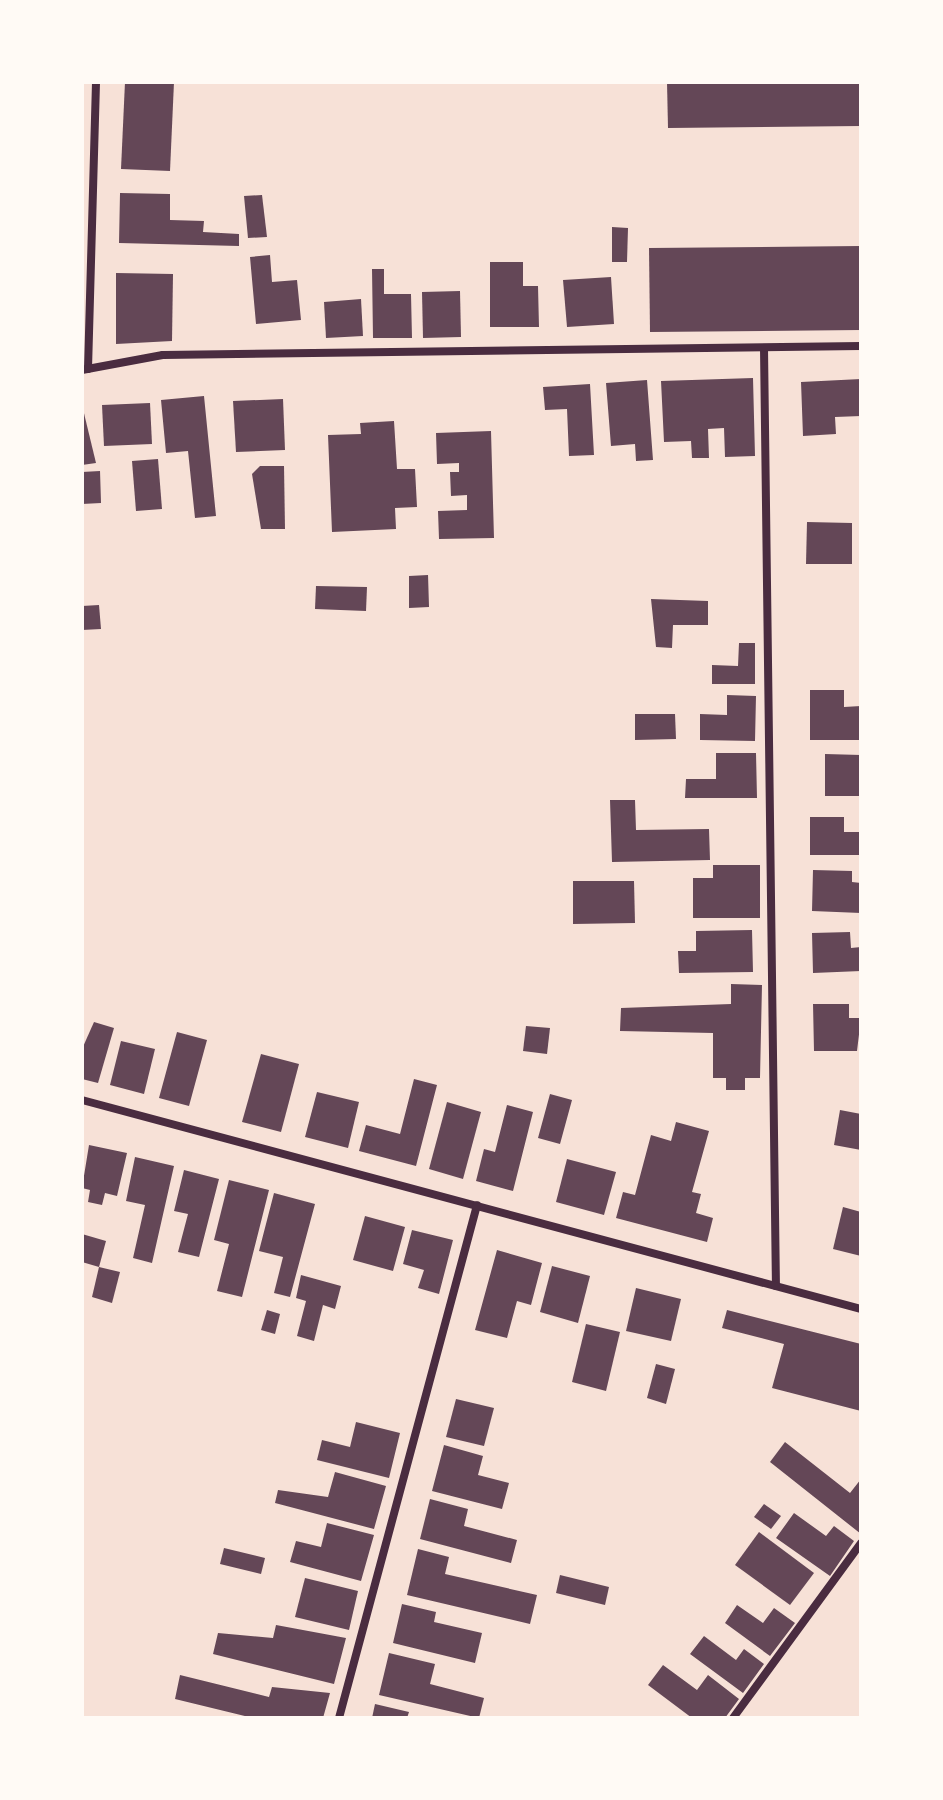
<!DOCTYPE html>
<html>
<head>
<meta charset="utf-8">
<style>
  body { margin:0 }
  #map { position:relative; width:943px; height:1800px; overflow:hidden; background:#f7e1d7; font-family:Rubik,sans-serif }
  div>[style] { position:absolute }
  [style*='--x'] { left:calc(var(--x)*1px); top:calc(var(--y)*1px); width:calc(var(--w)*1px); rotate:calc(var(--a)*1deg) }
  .building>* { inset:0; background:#644757 }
  .minor>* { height:8px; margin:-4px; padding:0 4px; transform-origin:4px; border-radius:4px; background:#4a2c40 }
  span { translate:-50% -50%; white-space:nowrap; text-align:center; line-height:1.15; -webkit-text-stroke:7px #fffaf5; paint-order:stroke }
  .frame { position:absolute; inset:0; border:84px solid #fffaf5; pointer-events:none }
</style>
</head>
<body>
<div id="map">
  <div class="building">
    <i style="clip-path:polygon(125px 82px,174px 82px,170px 171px,121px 169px)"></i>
    <i style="clip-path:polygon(667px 82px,861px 82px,861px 126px,668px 128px)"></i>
    <i style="clip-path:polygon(120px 193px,170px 194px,170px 220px,204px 221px,203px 232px,239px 234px,239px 246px,119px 243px)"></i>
    <i style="clip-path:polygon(262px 195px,267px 237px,248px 238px,244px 196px)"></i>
    <i style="clip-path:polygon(612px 227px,628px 228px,627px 262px,612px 262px)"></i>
    <i style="clip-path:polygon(861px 246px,861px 330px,650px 332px,649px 248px)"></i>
    <i style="clip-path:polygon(270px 255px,272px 282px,297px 280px,301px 320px,256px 324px,250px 257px)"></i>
    <i style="clip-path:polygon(490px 262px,523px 262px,523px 286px,538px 286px,539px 327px,490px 327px)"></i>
    <i style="clip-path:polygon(372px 269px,384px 269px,384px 294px,411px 294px,412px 338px,373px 338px)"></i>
    <i style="clip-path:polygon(116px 273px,173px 274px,172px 341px,116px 344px)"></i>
    <i style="clip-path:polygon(611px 277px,614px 324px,567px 327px,563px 280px)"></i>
    <i style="clip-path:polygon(460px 291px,461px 337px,423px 338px,422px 292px)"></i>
    <i style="clip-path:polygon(361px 299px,363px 336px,326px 338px,324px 302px)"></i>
    <i style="clip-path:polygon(753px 378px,755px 456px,725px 457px,724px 428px,708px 429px,709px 458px,692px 458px,691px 441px,664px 442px,661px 381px)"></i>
    <i style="clip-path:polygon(861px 379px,861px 416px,835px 417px,836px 434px,803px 436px,801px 382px)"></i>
    <i style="clip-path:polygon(647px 380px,653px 460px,636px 461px,635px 444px,611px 446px,606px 383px)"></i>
    <i style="clip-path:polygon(590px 384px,594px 455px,569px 456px,567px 409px,545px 410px,543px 387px)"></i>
    <i style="clip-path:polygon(204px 396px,216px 516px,195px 518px,188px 451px,166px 453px,161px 400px)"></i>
    <i style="clip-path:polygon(283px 399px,285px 450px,236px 452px,233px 401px)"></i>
    <i style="clip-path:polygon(150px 403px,152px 444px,104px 446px,102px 405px)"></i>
    <i style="clip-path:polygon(82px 405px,96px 463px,82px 465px)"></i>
    <i style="clip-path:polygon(394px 421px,397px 469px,415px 469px,417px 507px,395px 508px,396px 529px,332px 532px,328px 435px,361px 434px,360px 423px)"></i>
    <i style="clip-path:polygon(491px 431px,494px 538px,439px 539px,438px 511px,467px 510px,467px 495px,451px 496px,450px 472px,459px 472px,459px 463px,437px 464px,436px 433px)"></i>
    <i style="clip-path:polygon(158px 459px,162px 509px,136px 511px,132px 461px)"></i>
    <i style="clip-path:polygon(260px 466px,284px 466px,285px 529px,261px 529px,252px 474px)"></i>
    <i style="clip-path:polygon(100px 471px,101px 503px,82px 504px,82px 472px)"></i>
    <i style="clip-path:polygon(807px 522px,852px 523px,852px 564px,806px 564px)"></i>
    <i style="clip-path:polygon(428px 575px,429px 607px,409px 608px,409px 576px)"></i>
    <i style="clip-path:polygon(316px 586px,367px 587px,366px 611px,315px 609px)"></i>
    <i style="clip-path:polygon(651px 599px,708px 601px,708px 625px,673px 625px,672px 648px,656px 647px)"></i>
    <i style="clip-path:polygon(99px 605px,101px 629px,82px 630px,82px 606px)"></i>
    <i style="clip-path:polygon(739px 643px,755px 643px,755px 684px,712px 684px,712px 665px,738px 666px)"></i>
    <i style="clip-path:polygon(810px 690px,844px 690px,844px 707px,861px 706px,861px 740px,810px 740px)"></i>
    <i style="clip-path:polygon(727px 695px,756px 696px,755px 741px,700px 740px,700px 714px,727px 715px)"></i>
    <i style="clip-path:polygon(635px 714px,675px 714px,676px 739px,635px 740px)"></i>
    <i style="clip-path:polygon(716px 753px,756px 753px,757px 798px,685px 798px,686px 779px,716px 779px)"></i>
    <i style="clip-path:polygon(825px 754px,861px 755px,861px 796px,825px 796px)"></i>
    <i style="clip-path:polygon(610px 800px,635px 800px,636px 830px,709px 829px,710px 860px,612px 862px)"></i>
    <i style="clip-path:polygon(810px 817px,844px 817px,844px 832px,861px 832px,861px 855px,810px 855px)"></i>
    <i style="clip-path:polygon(713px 865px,760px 865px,760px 918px,693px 918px,693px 878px,713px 878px)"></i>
    <i style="clip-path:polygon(813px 870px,852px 871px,852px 882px,861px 883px,861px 913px,812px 911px)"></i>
    <i style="clip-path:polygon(573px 881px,634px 881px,635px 923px,573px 924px)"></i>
    <i style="clip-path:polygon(752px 930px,753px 972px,679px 973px,678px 951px,696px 951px,696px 931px)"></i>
    <i style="clip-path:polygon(850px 932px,851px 948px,861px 947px,861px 971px,813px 973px,812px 933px)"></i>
    <i style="clip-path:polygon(731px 984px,762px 985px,760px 1078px,745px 1078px,745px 1090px,726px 1090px,726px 1078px,713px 1078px,713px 1033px,620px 1031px,621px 1008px,731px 1004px)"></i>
    <i style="clip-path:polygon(813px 1004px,849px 1004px,849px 1018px,861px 1018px,857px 1051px,814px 1051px)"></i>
    <i style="clip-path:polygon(94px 1022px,114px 1028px,98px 1083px,82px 1079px,82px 1049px)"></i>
    <i style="clip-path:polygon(526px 1026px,550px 1028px,547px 1054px,523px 1051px)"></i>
    <i style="clip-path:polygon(177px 1032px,207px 1040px,189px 1106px,159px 1098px)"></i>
    <i style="clip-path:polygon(121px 1041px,155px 1049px,144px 1094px,110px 1085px)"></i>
    <i style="clip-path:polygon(261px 1054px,299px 1064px,281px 1132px,242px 1122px)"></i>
    <i style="clip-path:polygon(414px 1079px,437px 1085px,416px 1166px,359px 1151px,366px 1125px,400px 1134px)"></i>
    <i style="clip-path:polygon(317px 1092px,359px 1102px,348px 1148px,305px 1137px)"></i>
    <i style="clip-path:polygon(550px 1094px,572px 1100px,560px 1144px,538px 1138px)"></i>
    <i style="clip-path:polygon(447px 1102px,481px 1112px,463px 1179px,429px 1169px)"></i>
    <i style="clip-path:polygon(507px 1105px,533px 1112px,513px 1191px,476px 1181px,484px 1149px,495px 1152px)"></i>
    <i style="clip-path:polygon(840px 1110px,861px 1114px,861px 1150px,834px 1145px)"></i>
    <i style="clip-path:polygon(676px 1122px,709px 1131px,692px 1192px,701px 1194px,696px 1213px,713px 1218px,707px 1242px,616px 1218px,623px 1192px,635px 1195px,651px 1135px,671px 1141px)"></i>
    <i style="clip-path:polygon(89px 1145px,127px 1153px,117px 1196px,105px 1193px,102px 1205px,88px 1202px,90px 1190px,82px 1188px)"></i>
    <i style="clip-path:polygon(135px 1157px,174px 1166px,152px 1263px,133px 1258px,145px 1205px,126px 1201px)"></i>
    <i style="clip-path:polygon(567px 1159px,616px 1172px,604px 1215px,556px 1202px)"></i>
    <i style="clip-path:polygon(184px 1170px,219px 1179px,199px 1257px,178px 1252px,188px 1214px,174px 1211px)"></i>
    <i style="clip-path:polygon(229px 1180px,269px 1190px,242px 1297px,217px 1291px,229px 1244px,214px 1240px)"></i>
    <i style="clip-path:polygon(274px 1193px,315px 1204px,290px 1297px,274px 1293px,283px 1257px,259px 1251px)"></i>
    <i style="clip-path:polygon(843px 1207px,861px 1212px,861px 1256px,833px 1249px)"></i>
    <i style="clip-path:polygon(365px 1216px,405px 1227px,393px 1271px,353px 1260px)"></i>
    <i style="clip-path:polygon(412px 1230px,453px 1240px,439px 1294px,418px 1288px,424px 1270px,403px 1264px)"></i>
    <i style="clip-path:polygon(82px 1234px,106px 1241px,99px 1267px,82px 1262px)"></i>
    <i style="clip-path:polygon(497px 1250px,542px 1263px,531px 1305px,517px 1301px,507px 1338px,475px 1330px)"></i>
    <i style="clip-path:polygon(552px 1266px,590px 1276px,578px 1323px,540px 1312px)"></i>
    <i style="clip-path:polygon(99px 1267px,120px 1272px,112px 1303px,92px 1297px)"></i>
    <i style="clip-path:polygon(301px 1275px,341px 1286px,335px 1309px,323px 1305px,314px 1341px,297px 1336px,306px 1301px,296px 1298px)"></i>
    <i style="clip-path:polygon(636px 1288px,681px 1299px,671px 1341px,626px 1331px)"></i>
    <i style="clip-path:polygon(267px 1310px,280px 1314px,275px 1334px,261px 1330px)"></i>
    <i style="clip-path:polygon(727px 1310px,861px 1344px,861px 1411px,772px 1388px,784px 1344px,722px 1328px)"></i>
    <i style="clip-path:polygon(586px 1324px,620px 1332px,606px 1391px,572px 1382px)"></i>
    <i style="clip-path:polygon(656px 1364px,675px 1369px,666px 1404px,647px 1398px)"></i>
    <i style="clip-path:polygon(456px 1399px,494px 1408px,484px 1446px,446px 1437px)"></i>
    <i style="clip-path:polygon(356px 1422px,400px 1433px,389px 1478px,317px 1460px,322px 1440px,350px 1447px)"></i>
    <i style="clip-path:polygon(785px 1442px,850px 1493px,861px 1479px,861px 1534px,770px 1462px)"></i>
    <i style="clip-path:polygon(444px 1445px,483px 1456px,478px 1475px,509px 1483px,502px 1509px,432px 1491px)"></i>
    <i style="clip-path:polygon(335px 1472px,386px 1486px,374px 1529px,275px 1503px,278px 1490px,328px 1497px)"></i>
    <i style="clip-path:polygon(430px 1499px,468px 1509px,464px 1526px,517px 1540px,511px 1563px,420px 1539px)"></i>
    <i style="clip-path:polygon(764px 1504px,781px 1516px,771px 1529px,754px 1517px)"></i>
    <i style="clip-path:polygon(794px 1513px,826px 1536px,834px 1526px,854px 1541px,830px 1576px,776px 1538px)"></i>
    <i style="clip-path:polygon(327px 1523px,374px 1535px,361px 1581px,290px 1562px,296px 1541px,321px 1547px)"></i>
    <i style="clip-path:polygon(759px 1532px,814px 1573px,790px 1605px,735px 1565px)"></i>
    <i style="clip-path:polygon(224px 1548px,265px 1558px,261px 1574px,220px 1564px)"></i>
    <i style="clip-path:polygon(418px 1549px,449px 1557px,445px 1574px,537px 1595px,530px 1624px,407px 1595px)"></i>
    <i style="clip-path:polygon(560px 1575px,609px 1587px,605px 1605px,556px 1593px)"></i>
    <i style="clip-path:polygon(305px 1578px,358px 1591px,349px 1630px,295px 1617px)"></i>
    <i style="clip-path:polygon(402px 1604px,436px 1612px,434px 1622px,482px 1633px,475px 1663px,393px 1643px)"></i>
    <i style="clip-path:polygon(737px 1605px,763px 1623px,774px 1608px,795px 1623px,770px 1656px,725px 1623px)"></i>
    <i style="clip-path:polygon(276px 1625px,346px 1638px,334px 1684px,213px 1654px,218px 1633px,273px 1638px)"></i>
    <i style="clip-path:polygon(704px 1636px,736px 1660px,744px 1649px,764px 1664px,743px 1693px,690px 1654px)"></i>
    <i style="clip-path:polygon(389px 1653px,435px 1664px,430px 1684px,484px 1698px,479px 1718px,379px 1695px)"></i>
    <i style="clip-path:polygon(663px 1665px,697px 1690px,708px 1675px,739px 1699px,725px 1718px,692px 1718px,648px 1685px)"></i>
    <i style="clip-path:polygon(180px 1675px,269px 1697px,272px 1687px,330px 1693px,323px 1718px,253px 1718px,175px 1699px)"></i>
    <i style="clip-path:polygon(375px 1704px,409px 1712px,407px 1718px,372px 1718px)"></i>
  </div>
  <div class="minor">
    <i style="--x:764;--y:348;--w:938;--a:89.27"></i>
    <i style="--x:88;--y:369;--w:287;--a:-88.4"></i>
    <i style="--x:82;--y:370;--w:82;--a:-10.5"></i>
    <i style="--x:163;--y:355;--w:698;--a:-0.74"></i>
    <i style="--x:82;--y:1100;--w:807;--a:15.02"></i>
    <i style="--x:339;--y:1718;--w:531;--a:-74.94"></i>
    <i style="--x:733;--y:1718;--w:217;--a:-53.8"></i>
  </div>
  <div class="frame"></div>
</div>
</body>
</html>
